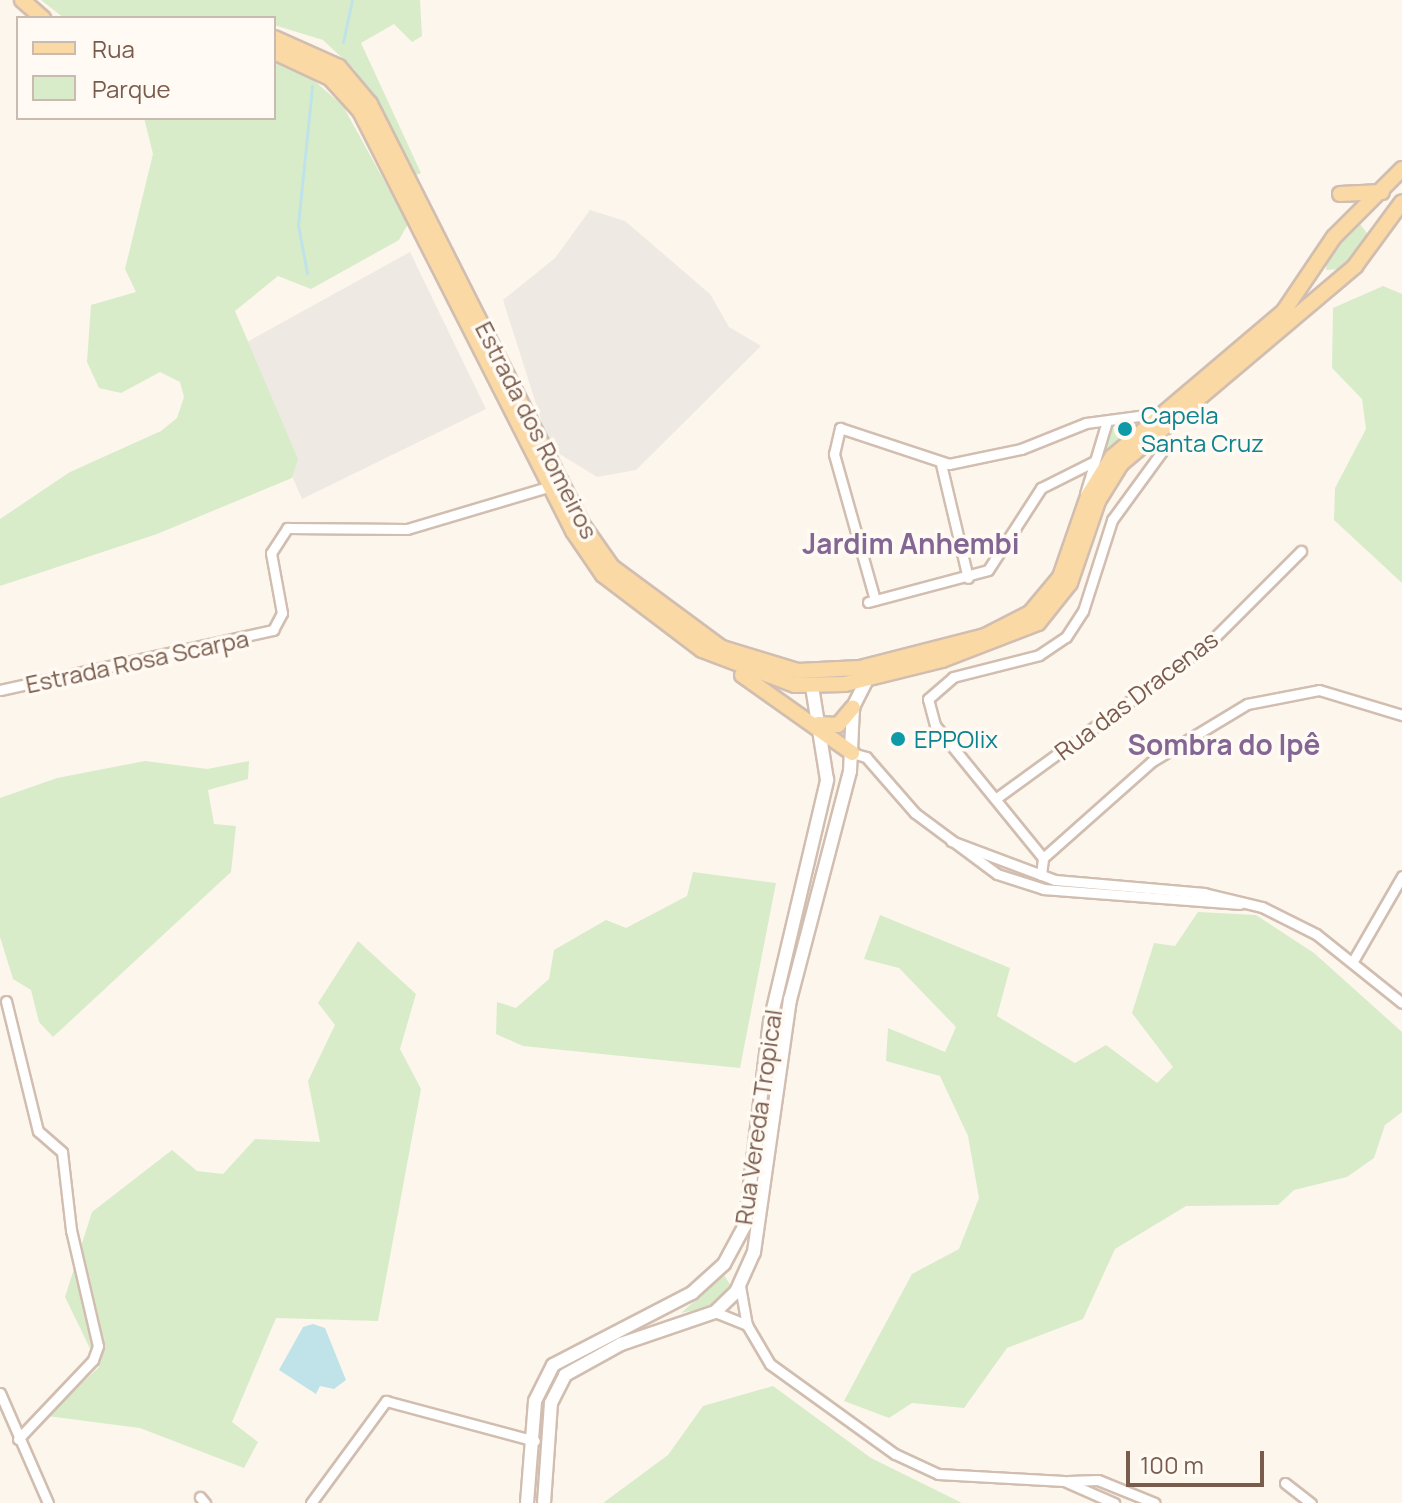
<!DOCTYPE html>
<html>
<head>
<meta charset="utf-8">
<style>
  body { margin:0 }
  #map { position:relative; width:1402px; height:1503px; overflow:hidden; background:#fdf6ec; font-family:Manrope,sans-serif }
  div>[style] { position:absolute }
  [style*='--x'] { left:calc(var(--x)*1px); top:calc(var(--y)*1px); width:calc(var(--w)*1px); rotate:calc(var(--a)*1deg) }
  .industrial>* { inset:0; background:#efe9e4 }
  .green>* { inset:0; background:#d8ecc9 }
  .water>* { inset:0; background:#bfe3e8 }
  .stream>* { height:3px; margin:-1.5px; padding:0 1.5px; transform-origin:1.5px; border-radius:1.5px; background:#bfe3e8 }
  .roads { filter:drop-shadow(2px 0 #d1beb0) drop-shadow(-2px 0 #d1beb0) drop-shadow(0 2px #d1beb0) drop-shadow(0 -2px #d1beb0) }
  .street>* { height:9px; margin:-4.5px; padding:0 4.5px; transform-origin:4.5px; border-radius:4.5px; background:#fff }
  .secondary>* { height:12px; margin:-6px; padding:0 6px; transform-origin:6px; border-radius:6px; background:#fff }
  .primary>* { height:14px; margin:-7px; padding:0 7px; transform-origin:7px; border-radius:7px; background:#fbd9a5 }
  .dots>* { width:22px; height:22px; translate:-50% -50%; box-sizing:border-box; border:4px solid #fffaf3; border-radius:50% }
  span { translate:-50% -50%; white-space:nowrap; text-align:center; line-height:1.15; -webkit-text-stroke:7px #fffaf3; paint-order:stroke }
  .culture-label { font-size:24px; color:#0d838f }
  .left { translate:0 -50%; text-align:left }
  .street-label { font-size:24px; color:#7a5c4d }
  .quarter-label { font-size:28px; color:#846695; font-weight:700 }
  .legend { position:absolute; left:16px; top:16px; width:260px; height:104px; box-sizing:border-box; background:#fffaf3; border:2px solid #cabbb1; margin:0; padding:10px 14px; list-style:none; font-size:24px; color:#7a5c4d }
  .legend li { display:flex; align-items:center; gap:16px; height:40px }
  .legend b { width:40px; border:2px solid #cabbb1 }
  .scale { position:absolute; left:1126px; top:1451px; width:138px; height:36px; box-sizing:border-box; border:4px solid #7a5c4d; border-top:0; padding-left:10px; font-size:24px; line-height:28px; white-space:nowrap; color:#7a5c4d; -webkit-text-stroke:6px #fffaf3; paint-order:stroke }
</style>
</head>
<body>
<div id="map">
  <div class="industrial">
    <i style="clip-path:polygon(590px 210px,625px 221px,710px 294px,729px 327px,761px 346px,636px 470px,597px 477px,550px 448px,503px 300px,555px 258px)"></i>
    <i style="clip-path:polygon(410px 252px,486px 409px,302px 499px,236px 348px)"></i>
  </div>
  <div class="green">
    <i style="clip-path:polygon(41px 0,420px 0,422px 36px,412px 42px,394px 24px,361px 43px,421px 173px,413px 176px,355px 70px,323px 40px,274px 25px,274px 18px,64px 18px)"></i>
    <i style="clip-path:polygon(274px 62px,308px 75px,343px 106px,408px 224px,399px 240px,311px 289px,278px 276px,235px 311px,298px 459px,292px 478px,157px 534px,0 586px,0 519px,70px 472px,161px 431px,177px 418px,184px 397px,180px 382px,160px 372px,121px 393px,99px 388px,87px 362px,91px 305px,136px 292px,125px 269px,153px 154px,144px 118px,274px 118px)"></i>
    <i style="clip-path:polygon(1360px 224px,1370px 237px,1341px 269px,1326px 270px,1327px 256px)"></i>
    <i style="clip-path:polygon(1383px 286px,1402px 294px,1402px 583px,1334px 520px,1335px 488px,1366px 429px,1362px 399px,1332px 368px,1333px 308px)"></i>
    <i style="clip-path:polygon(1135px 421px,1136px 427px,1090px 478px,1110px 429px)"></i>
    <i style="clip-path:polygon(145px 761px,207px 769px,249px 761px,248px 779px,208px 790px,214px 824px,236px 826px,231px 872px,53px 1037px,39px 1022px,31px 990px,13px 979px,0 937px,0 798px,57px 778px)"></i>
    <i style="clip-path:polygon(693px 872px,776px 883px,740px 1068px,523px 1046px,496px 1034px,497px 1002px,516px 1008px,549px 979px,554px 950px,606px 920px,626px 928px,687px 896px)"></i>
    <i style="clip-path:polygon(1198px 912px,1256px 915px,1314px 953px,1402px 1032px,1402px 1112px,1385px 1125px,1374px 1158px,1347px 1177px,1294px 1190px,1278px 1205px,1186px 1206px,1115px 1249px,1083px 1319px,1007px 1348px,964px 1408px,912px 1403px,889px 1418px,844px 1401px,912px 1274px,959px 1249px,979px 1198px,968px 1136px,940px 1076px,886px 1061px,888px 1028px,945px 1052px,956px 1027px,899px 968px,864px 959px,880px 915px,1010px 968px,997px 1016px,1075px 1063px,1106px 1045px,1157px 1083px,1173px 1067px,1132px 1013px,1154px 943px,1175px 946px)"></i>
    <i style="clip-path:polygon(358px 941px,416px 994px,400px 1049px,421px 1089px,378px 1321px,276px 1318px,232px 1422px,258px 1442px,244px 1468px,140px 1428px,47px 1416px,99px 1367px,65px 1297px,92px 1212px,172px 1150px,197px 1171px,223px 1174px,255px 1139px,320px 1142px,308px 1081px,335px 1025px,318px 1003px)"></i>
    <i style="clip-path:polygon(724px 1275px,733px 1289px,714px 1306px,681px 1313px)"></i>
    <i style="clip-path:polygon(773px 1386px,871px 1458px,962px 1503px,603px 1503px,668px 1455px,703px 1406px)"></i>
  </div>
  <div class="water">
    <i style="clip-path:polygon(313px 1324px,325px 1328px,346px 1380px,334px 1389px,320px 1386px,316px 1394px,279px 1370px,303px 1327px)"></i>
  </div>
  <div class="stream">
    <i style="--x:343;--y:42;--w:43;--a:-77.9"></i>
    <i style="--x:307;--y:273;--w:49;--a:-100.6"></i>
    <i style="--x:298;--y:225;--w:140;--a:-84.2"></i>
  </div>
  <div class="roads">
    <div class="street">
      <i style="--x:941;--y:464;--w:117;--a:76.7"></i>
      <i style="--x:1085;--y:494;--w:76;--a:-73.2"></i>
      <i style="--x:875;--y:600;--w:152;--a:-105.7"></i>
      <i style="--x:834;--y:454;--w:27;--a:-77"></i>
      <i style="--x:840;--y:428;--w:115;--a:18.3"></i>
      <i style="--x:949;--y:464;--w:74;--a:-11.8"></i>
      <i style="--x:1021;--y:449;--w:70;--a:-21.8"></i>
      <i style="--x:1086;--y:423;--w:76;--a:-7.6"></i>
      <i style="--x:868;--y:602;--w:124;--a:-14.9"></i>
      <i style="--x:988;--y:570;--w:98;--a:-57.1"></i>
      <i style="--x:1041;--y:488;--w:58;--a:-26.6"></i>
      <i style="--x:0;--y:690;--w:280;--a:-12.4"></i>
      <i style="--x:273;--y:630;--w:19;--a:-62"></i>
      <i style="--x:282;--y:613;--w:61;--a:-100.4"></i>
      <i style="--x:271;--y:553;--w:30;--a:-57"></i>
      <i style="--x:287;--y:528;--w:120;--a:0.5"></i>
      <i style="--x:407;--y:529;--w:150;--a:-16.6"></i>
      <i style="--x:852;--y:753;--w:15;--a:16"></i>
      <i style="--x:866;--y:757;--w:74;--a:48.8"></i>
      <i style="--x:915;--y:813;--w:102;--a:36.6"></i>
      <i style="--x:997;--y:874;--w:49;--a:17.7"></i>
      <i style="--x:1044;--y:889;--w:196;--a:4.4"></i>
      <i style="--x:998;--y:797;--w:258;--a:-36"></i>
      <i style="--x:1207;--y:645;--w:133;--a:-45"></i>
      <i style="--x:951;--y:841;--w:111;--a:20.6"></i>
      <i style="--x:1055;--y:880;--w:150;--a:5"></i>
      <i style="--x:1204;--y:893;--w:60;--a:13.6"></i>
      <i style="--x:1262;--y:907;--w:60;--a:26.6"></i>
      <i style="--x:1316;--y:934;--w:110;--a:38.7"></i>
      <i style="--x:1043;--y:858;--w:144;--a:-41.6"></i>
      <i style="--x:1151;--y:762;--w:112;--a:-31.1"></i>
      <i style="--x:1247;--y:704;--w:73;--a:-11"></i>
      <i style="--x:1319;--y:690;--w:87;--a:16.8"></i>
      <i style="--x:1041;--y:875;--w:17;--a:-83"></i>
      <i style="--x:1043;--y:858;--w:171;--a:-129.1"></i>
      <i style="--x:935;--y:725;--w:27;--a:-105"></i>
      <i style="--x:928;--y:699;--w:33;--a:-41"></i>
      <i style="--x:953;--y:677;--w:89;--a:-14.3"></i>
      <i style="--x:1039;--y:655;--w:32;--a:-34"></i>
      <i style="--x:1066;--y:637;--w:31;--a:-57"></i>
      <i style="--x:1083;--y:611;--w:96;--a:-72.3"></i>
      <i style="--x:1112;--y:520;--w:92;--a:-53.9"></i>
      <i style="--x:1353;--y:961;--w:98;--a:-60"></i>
      <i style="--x:6;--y:1001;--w:134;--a:76.2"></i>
      <i style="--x:38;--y:1131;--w:32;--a:41"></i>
      <i style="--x:62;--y:1152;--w:79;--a:83.4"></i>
      <i style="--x:71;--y:1230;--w:119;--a:76.9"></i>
      <i style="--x:98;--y:1346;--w:15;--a:110"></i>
      <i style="--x:93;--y:1360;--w:109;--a:133.5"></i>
      <i style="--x:740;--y:1286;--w:40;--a:80"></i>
      <i style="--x:747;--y:1325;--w:45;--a:59.5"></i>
      <i style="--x:770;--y:1364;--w:154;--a:35.8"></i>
      <i style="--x:895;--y:1454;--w:47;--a:24.9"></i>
      <i style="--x:938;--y:1474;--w:126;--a:3.2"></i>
      <i style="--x:1064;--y:1481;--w:55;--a:23.7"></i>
      <i style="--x:715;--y:1312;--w:35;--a:22"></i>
      <i style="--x:0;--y:1393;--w:120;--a:66.4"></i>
      <i style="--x:1068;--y:1481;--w:30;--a:-2"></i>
      <i style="--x:1098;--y:1480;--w:61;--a:22"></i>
      <i style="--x:1285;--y:1483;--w:33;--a:38"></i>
      <i style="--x:200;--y:1497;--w:8;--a:50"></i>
      <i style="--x:311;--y:1503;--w:127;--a:-53.7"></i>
      <i style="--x:386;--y:1401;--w:154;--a:15"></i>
    </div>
    <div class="secondary">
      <i style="--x:527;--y:1503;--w:102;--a:-85.5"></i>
      <i style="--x:535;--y:1401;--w:40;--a:-63.4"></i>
      <i style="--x:553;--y:1365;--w:157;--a:-27.4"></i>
      <i style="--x:692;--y:1293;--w:43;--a:-42.2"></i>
      <i style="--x:724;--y:1264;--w:44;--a:-61.7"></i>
      <i style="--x:745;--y:1225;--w:205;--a:-83"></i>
      <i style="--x:770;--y:1022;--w:249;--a:-76.7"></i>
      <i style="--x:827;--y:780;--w:95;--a:-99.1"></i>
      <i style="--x:544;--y:1503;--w:100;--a:-86"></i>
      <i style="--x:551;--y:1403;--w:31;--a:-63"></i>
      <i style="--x:565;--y:1375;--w:64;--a:-29"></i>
      <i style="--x:621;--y:1344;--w:99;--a:-18.8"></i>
      <i style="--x:715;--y:1312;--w:29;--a:-44"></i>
      <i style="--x:736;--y:1292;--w:44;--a:-65.8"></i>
      <i style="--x:754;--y:1252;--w:255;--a:-81.9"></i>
      <i style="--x:790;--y:1000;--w:237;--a:-75.3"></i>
      <i style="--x:850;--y:771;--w:64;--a:-87.3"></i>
      <i style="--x:853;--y:707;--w:33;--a:-63"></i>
    </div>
    <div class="primary">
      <i style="--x:22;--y:0;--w:28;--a:41"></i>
      <i style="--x:274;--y:38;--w:71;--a:24"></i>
      <i style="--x:339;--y:67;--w:48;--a:50"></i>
      <i style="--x:370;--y:104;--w:474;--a:63.2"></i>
      <i style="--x:584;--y:527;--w:49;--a:55"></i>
      <i style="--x:612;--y:567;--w:137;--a:36.4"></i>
      <i style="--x:722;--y:648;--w:79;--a:16.8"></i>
      <i style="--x:798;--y:671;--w:62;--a:-2.8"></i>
      <i style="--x:860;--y:668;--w:129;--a:-14.4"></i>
      <i style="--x:985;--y:636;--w:51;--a:-27.1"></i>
      <i style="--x:1030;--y:613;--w:47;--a:-50.2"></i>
      <i style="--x:1060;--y:577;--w:86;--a:-70.9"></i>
      <i style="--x:1088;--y:496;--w:46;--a:-58.4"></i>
      <i style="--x:1112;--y:457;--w:226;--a:-40.3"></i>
      <i style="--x:1284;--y:311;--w:89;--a:-56"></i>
      <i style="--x:1334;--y:237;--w:96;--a:-45"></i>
      <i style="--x:274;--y:52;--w:62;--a:24.9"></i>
      <i style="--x:330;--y:78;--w:45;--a:47.7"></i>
      <i style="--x:360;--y:111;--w:471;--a:63.1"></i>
      <i style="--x:573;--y:531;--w:53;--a:55.7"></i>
      <i style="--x:603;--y:575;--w:124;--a:37.1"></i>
      <i style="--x:702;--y:650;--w:99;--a:20.6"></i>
      <i style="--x:795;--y:685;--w:50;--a:-1.1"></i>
      <i style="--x:845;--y:684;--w:100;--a:-13.9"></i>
      <i style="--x:942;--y:660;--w:103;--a:-21.1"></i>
      <i style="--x:1038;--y:623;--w:51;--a:-51.3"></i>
      <i style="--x:1070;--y:583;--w:87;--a:-71.1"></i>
      <i style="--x:1098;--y:501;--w:44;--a:-58.1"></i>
      <i style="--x:1121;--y:464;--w:307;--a:-40.2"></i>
      <i style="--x:1355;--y:266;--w:79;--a:-53.7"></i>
      <i style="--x:1340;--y:194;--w:42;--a:-2.7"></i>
      <i style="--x:742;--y:675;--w:135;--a:35.3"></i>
      <i style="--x:818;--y:724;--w:20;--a:3"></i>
      <i style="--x:838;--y:725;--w:23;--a:-50"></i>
    </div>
  </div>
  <div class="dots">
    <i style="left:1125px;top:429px;background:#0f9aa8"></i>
    <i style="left:898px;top:739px;background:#0f9aa8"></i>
  </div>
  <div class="culture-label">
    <span class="left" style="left:1141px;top:429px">Capela<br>Santa Cruz</span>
    <span class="left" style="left:914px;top:739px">EPPOlix</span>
  </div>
  <div class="street-label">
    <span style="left:537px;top:430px;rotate:63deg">Estrada dos Romeiros</span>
    <span style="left:137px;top:661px;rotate:-12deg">Estrada Rosa Scarpa</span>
    <span style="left:1136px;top:695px;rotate:-37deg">Rua das Dracenas</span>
    <span style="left:758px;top:1117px;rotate:-82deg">Rua Vereda Tropical</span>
  </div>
  <div class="quarter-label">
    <span style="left:911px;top:543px">Jardim Anhembi</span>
    <span style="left:1224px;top:744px">Sombra do Ipê</span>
  </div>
  <ul class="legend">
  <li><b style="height:10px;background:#fbd9a5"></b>Rua</li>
  <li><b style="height:22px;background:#d8ecc9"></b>Parque</li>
  </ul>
  <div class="scale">100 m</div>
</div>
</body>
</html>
